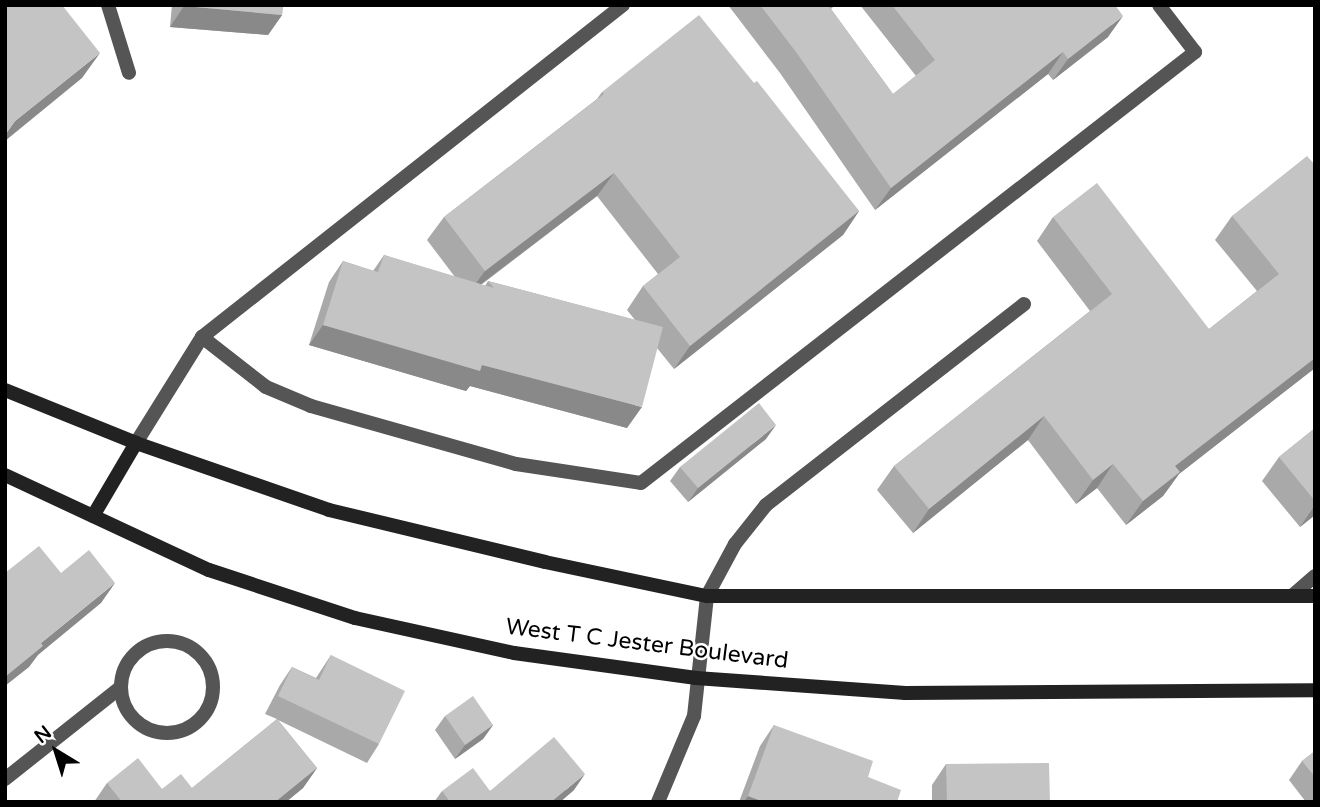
<!DOCTYPE html>
<html>
<head>
<meta charset="utf-8">
<style>
  body { margin:0 }
  #map { position:relative; width:1320px; height:807px; overflow:hidden; background:#fff; font-family:"Varela Round",sans-serif }
  div>[style] { position:absolute }
  [style*='--x'] { left:calc(var(--x)*1px); top:calc(var(--y)*1px); width:calc(var(--w)*1px); rotate:calc(var(--a)*1deg) }
  .service>* { height:14px; margin:-7px; padding:0 7px; transform-origin:7px; border-radius:7px; background:#555 }
  .minor>* { height:14px; margin:-7px; padding:0 7px; transform-origin:7px; border-radius:7px; background:#555 }
  .minor>.ring { margin:-7px; padding:0; box-sizing:content-box; background:none; border:14px solid #555; border-radius:50% }
  .secondary>* { height:14px; margin:-7px; padding:0 7px; transform-origin:7px; border-radius:7px; background:#222 }
  .wall>* { inset:0; background:#a9a9a9 }
  .shaded-wall>* { inset:0; background:#898989 }
  .building>* { inset:0; background:#c4c4c4 }
  span { translate:-50% -50%; white-space:nowrap; text-align:center; line-height:1.15; -webkit-text-stroke:5px #fff; paint-order:stroke }
  .street-label { font-size:23px; color:#000 }
  .frame { position:absolute; inset:0; border:7px solid #000; pointer-events:none }
  .north { position:absolute; left:21px; top:716px; width:70px; height:70px; -webkit-text-stroke:5px #fff; paint-order:stroke; rotate:322deg; font-size:19px; font-weight:700; line-height:28px; text-align:center; color:#000 }
  .north::after { content:''; display:block; margin:auto; width:24px; height:32px; background:#000; clip-path:polygon(50% 0,100% 100%,50% 72%,0 100%) }
</style>
</head>
<body>
<div id="map">
  <div class="service">
    <i style="--x:108;--y:5;--w:71;--a:72.8"></i>
    <i style="--x:202;--y:337;--w:81;--a:38"></i>
    <i style="--x:266;--y:387;--w:49;--a:22.9"></i>
    <i style="--x:311;--y:406;--w:213;--a:15.8"></i>
    <i style="--x:516;--y:464;--w:126;--a:8.6"></i>
    <i style="--x:641;--y:483;--w:702;--a:-37.88"></i>
    <i style="--x:1195;--y:52;--w:59;--a:-127.5"></i>
    <i style="--x:136;--y:443;--w:125;--a:-58.1"></i>
    <i style="--x:202;--y:337;--w:536;--a:-38.26"></i>
    <i style="--x:1293;--y:595;--w:29;--a:-41"></i>
    <i style="--x:707;--y:596;--w:59;--a:-61.7"></i>
    <i style="--x:735;--y:544;--w:50;--a:-51.5"></i>
    <i style="--x:766;--y:505;--w:327;--a:-37.9"></i>
  </div>
  <div class="minor">
    <i class="ring" style="left:121px;top:641px;width:78px;height:78px"></i>
    <i style="--x:5;--y:779;--w:148;--a:-38.4"></i>
    <i style="--x:658;--y:802;--w:93;--a:-67.3"></i>
    <i style="--x:694;--y:716;--w:121;--a:-83.8"></i>
  </div>
  <div class="secondary">
    <i style="--x:5;--y:390;--w:141;--a:22"></i>
    <i style="--x:136;--y:443;--w:204;--a:19.1"></i>
    <i style="--x:329;--y:510;--w:222;--a:13.5"></i>
    <i style="--x:545;--y:562;--w:166;--a:11.9"></i>
    <i style="--x:707;--y:596;--w:608;--a:0"></i>
    <i style="--x:5;--y:475;--w:225;--a:25"></i>
    <i style="--x:209;--y:570;--w:154;--a:18.2"></i>
    <i style="--x:355;--y:618;--w:163;--a:12.4"></i>
    <i style="--x:514;--y:653;--w:184;--a:7.8"></i>
    <i style="--x:696;--y:678;--w:210;--a:4.1"></i>
    <i style="--x:905;--y:693;--w:410;--a:-0.4"></i>
    <i style="--x:93;--y:516;--w:85;--a:-59.5"></i>
  </div>
  <div class="wall">
    <i style="clip-path:polygon(172px 5px,283px 5px,282px 15px,268px 35px,170px 27px)"></i>
    <i style="clip-path:polygon(728px 5px,835px 5px,831px 9px,893px 94px,916px 76px,860px 5px,1115px 5px,1108px 37px,1053px 80px,1048px 74px,875px 210px,780px 73px)"></i>
    <i style="clip-path:polygon(evenodd,754px 83px,859px 211px,843px 235px,674px 369px,657px 348px,627px 428px,470px 386px,466px 391px,309px 345px,329px 282px,343px 261px,373px 271px,384px 255px,455px 277px,427px 240px,444px 217px,597px 99px,602px 92px,754px 83px,597px 196px,658px 274px,643px 286px,627px 310px,635px 320px,488px 281px,485px 286px,481px 285px,597px 196px)"></i>
    <i style="clip-path:polygon(1315px 165px,1315px 368px,1179px 474px,1163px 496px,1126px 525px,1097px 488px,1076px 504px,1028px 440px,913px 533px,877px 490px,894px 466px,1090px 311px,1037px 241px,1053px 217px,1209px 329px,1257px 291px,1215px 240px,1232px 216px)"></i>
    <i style="clip-path:polygon(1315px 428px,1315px 515px,1300px 527px,1262px 481px,1279px 457px)"></i>
    <i style="clip-path:polygon(766px 439px,688px 502px,670px 481px,680px 467px)"></i>
    <i style="clip-path:polygon(331px 655px,379px 744px,367px 763px,278px 720px,317px 768px,303px 788px,286px 802px,94px 802px,107px 783px,162px 789px,192px 788px,277px 719px,265px 714px,280px 685px,292px 667px,316px 678px)"></i>
    <i style="clip-path:polygon(445px 716px,493px 725px,483px 739px,455px 759px,435px 730px)"></i>
    <i style="clip-path:polygon(774px 725px,897px 802px,739px 802px,760px 746px)"></i>
    <i style="clip-path:polygon(1315px 751px,1315px 802px,1306px 802px,1289px 780px,1302px 761px)"></i>
    <i style="clip-path:polygon(946px 764px,1050px 802px,932px 802px,932px 785px)"></i>
    <i style="clip-path:polygon(574px 790px,560px 802px,434px 802px,442px 791px)"></i>
  </div>
  <div class="shaded-wall">
    <i style="clip-path:polygon(184px 6px,282px 15px,268px 35px,170px 27px)"></i>
    <i style="clip-path:polygon(1123px 16px,1108px 37px,1053px 80px,1068px 59px)"></i>
    <i style="clip-path:polygon(1063px 52px,1048px 74px,875px 210px,891px 188px)"></i>
    <i style="clip-path:polygon(100px 53px,82px 78px,5px 141px,5px 135px,15px 121px)"></i>
    <i style="clip-path:polygon(614px 173px,597px 196px,468px 294px,485px 271px)"></i>
    <i style="clip-path:polygon(859px 211px,843px 235px,674px 369px,690px 346px)"></i>
    <i style="clip-path:polygon(323px 325px,482px 365px,642px 407px,627px 428px,470px 386px,466px 391px,309px 345px)"></i>
    <i style="clip-path:polygon(1315px 358px,1315px 368px,1179px 474px,1163px 496px,1126px 525px,1143px 501px,1175px 466px)"></i>
    <i style="clip-path:polygon(1044px 416px,1028px 440px,913px 533px,929px 509px)"></i>
    <i style="clip-path:polygon(776px 425px,766px 439px,688px 502px,698px 488px)"></i>
    <i style="clip-path:polygon(1113px 464px,1097px 488px,1076px 504px,1093px 480px)"></i>
    <i style="clip-path:polygon(1315px 505px,1315px 515px,1300px 527px)"></i>
    <i style="clip-path:polygon(115px 583px,101px 603px,38px 655px,29px 667px,5px 686px,5px 677px,41px 643px)"></i>
    <i style="clip-path:polygon(493px 725px,483px 739px,455px 759px,465px 745px)"></i>
    <i style="clip-path:polygon(317px 768px,303px 788px,286px 802px,275px 802px)"></i>
    <i style="clip-path:polygon(585px 774px,574px 790px,560px 802px,551px 802px)"></i>
    <i style="clip-path:polygon(748px 796px,764px 802px,744px 802px)"></i>
  </div>
  <div class="building">
    <i style="clip-path:polygon(5px 5px,62px 5px,100px 53px,15px 121px,5px 135px)"></i>
    <i style="clip-path:polygon(185px 5px,283px 5px,282px 15px,184px 6px)"></i>
    <i style="clip-path:polygon(760px 5px,828px 5px,893px 94px,935px 60px,892px 5px,1115px 5px,1123px 16px,1068px 59px,1063px 52px,891px 188px,796px 52px)"></i>
    <i style="clip-path:polygon(699px 15px,754px 83px,757px 81px,859px 211px,690px 346px,643px 286px,680px 257px,614px 173px,485px 271px,444px 217px,604px 94px,602px 92px)"></i>
    <i style="clip-path:polygon(1307px 156px,1315px 165px,1315px 358px,1175px 466px,1180px 472px,1143px 501px,1113px 464px,1093px 480px,1044px 416px,929px 509px,894px 466px,1112px 294px,1053px 217px,1097px 183px,1209px 329px,1279px 274px,1232px 216px)"></i>
    <i style="clip-path:polygon(384px 255px,494px 288px,488px 281px,663px 327px,642px 407px,482px 365px,480px 371px,323px 325px,343px 261px,378px 272px)"></i>
    <i style="clip-path:polygon(759px 403px,776px 425px,698px 488px,680px 467px)"></i>
    <i style="clip-path:polygon(1315px 428px,1315px 501px,1279px 457px)"></i>
    <i style="clip-path:polygon(39px 546px,61px 573px,89px 550px,115px 583px,41px 643px,43px 646px,5px 677px,5px 573px)"></i>
    <i style="clip-path:polygon(331px 655px,405px 691px,379px 744px,278px 696px,292px 667px,319px 680px)"></i>
    <i style="clip-path:polygon(473px 696px,493px 725px,465px 745px,445px 716px)"></i>
    <i style="clip-path:polygon(277px 719px,317px 768px,275px 802px,122px 802px,107px 783px,138px 758px,162px 789px,181px 774px,192px 788px)"></i>
    <i style="clip-path:polygon(774px 725px,873px 761px,868px 777px,901px 790px,897px 802px,764px 802px,748px 796px)"></i>
    <i style="clip-path:polygon(554px 737px,585px 774px,551px 802px,450px 802px,442px 791px,473px 768px,490px 791px)"></i>
    <i style="clip-path:polygon(1315px 751px,1315px 777px,1302px 761px)"></i>
    <i style="clip-path:polygon(1049px 763px,1050px 802px,947px 802px,946px 764px)"></i>
  </div>
  <div class="street-label">
    <span style="left:647px;top:644px;rotate:7deg">West T C Jester Boulevard</span>
  </div>
  <div class="frame"></div>
  <div class="north">N</div>
</div>
</body>
</html>
